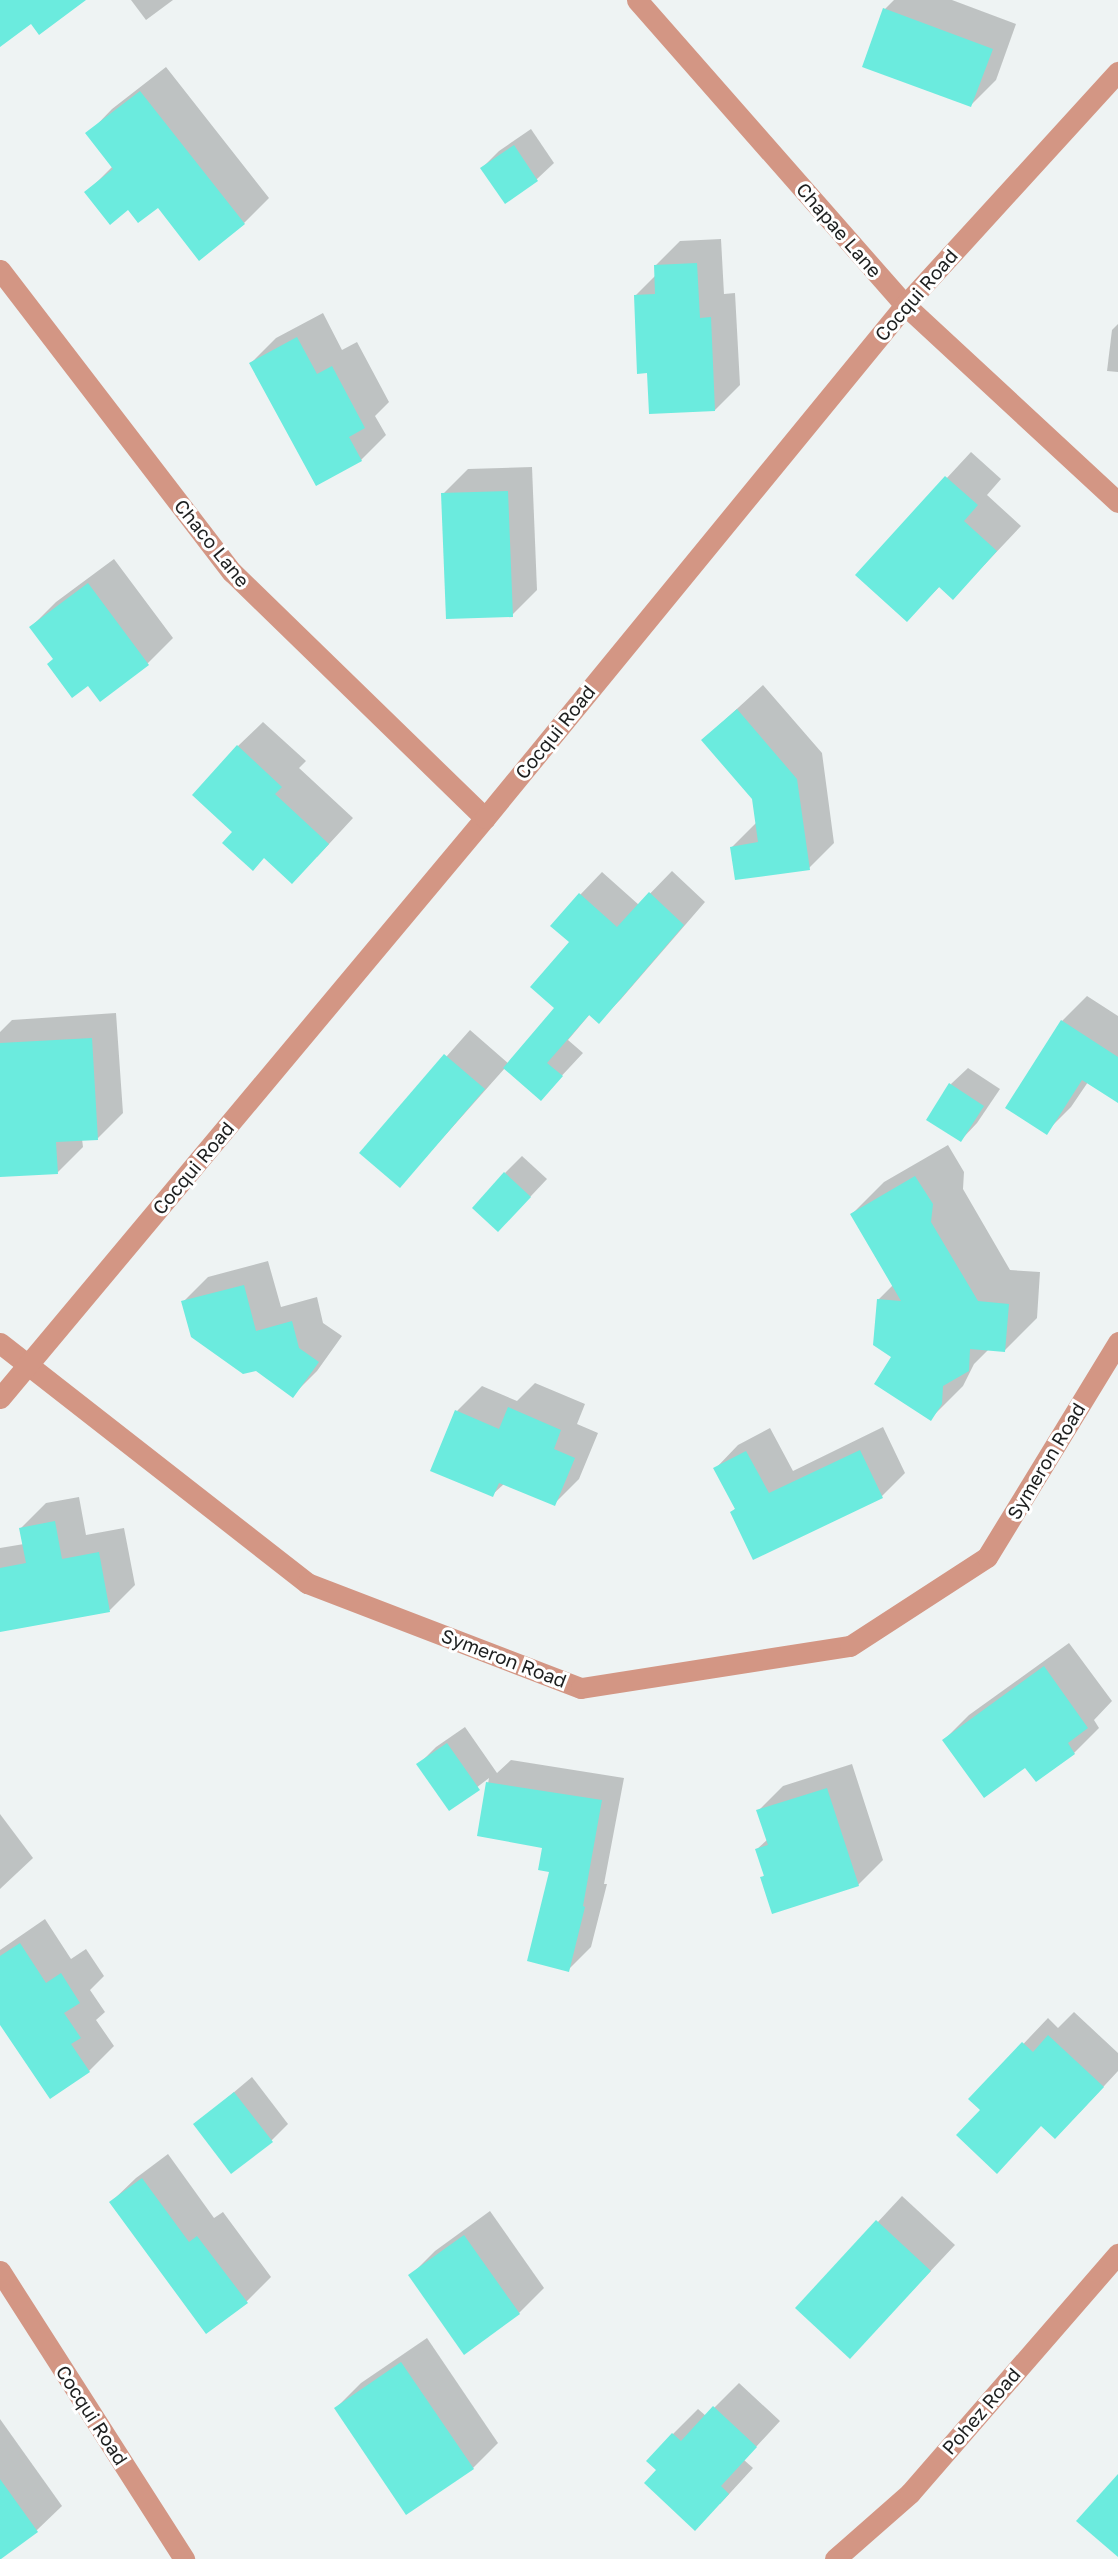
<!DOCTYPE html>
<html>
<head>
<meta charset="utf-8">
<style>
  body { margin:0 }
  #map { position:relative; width:1118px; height:2559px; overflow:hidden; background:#eef3f3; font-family:"Golos Text",sans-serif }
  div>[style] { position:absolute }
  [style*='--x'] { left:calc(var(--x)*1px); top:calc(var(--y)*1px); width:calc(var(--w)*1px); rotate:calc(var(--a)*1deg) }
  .shadow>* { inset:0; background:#0003 }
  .building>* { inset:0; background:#6bebde }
  .street>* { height:21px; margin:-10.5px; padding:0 10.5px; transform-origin:10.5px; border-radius:10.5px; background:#d39684 }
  span { translate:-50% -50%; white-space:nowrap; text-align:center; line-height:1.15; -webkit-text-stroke:6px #fff; paint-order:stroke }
  .street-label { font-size:19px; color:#1d1f1f }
</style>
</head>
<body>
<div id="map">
  <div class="shadow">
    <i style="clip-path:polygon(131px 0,173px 0,146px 20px)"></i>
    <i style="clip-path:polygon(894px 0,952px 0,1016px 24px,996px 80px,971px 105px,885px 9px)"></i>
    <i style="clip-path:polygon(166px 67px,269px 198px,244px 223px,158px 206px,129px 208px,87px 192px,113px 166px,88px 134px,112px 109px)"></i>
    <i style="clip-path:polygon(531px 129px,554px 163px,537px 179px,505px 201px,482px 168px,499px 151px)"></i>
    <i style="clip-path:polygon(721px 239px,724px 294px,735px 293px,740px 385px,715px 410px,649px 371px,635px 296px,656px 275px,655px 266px,680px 241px)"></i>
    <i style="clip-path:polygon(323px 313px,342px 350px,357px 342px,389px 402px,375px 416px,386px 435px,361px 460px,251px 363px,276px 338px)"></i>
    <i style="clip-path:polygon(1118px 324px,1118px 372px,1107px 371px,1112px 330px)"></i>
    <i style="clip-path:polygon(971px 452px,1001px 479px,987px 495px,1021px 526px,953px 598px,940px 586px,907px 620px,857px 575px)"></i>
    <i style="clip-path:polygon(532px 467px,537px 590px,512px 615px,443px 494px,468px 469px)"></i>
    <i style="clip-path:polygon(114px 559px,173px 638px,148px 663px,100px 699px,89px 683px,55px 658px,31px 627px,56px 602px)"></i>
    <i style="clip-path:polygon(763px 685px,822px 753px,834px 843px,809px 868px,732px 847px,757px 822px,754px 798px,703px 740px)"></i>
    <i style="clip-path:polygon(263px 722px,306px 761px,299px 768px,353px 818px,317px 857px,234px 832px,238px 746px)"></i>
    <i style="clip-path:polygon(672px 871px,705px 902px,621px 999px,599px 1021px,590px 1014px,568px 1040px,583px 1053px,541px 1098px,505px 1068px,400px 1186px,361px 1153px,470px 1030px,509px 1064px,556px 1008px,580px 895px,602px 872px,639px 905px)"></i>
    <i style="clip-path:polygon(1087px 996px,1118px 1016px,1118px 1097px,1088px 1082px,1071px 1107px,1046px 1132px,1062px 1021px)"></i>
    <i style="clip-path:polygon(116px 1013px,123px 1113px,98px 1138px,82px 1139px,83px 1147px,58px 1172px,0 1176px,0 1032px,12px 1020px)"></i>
    <i style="clip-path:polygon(968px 1068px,1000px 1089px,977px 1123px,961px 1140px,951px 1084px)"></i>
    <i style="clip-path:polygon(948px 1145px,964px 1172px,963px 1189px,1010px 1270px,1040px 1272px,1037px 1318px,1005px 1350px,989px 1349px,974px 1364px,963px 1386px,931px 1418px,894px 1356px,878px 1300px,893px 1285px,852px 1214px,884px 1182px)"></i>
    <i style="clip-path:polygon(522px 1156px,547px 1179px,515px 1213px,505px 1173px)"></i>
    <i style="clip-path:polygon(268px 1261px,281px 1307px,317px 1297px,323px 1323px,342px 1336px,317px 1371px,292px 1396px,183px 1302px,208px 1277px)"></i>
    <i style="clip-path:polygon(535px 1383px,585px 1404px,577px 1424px,598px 1433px,579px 1479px,554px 1504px,505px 1483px,492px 1495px,457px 1411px,482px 1386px,517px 1401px)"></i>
    <i style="clip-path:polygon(883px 1427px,905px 1473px,881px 1497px,732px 1512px,736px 1508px,715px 1469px,738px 1445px,770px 1428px,793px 1471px)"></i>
    <i style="clip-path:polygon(79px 1497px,86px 1535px,124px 1528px,135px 1585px,110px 1610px,0 1630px,0 1548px,24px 1544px,21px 1528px,46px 1503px)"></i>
    <i style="clip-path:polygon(1069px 1643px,1112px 1701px,1094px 1720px,1099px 1728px,1074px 1753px,1036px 1780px,1026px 1765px,944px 1740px,969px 1715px)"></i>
    <i style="clip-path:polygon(465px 1727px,497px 1773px,511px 1760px,624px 1778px,604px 1884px,607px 1884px,591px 1947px,568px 1970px,551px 1871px,544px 1847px,479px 1835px,489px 1778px,450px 1808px,419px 1764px,436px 1747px)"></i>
    <i style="clip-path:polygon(852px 1764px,883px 1860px,858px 1885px,762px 1878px,765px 1874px,757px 1849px,768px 1839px,758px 1811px,783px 1786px)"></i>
    <i style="clip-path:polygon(0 1814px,33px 1858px,0 1889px)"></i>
    <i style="clip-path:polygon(45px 1919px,71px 1959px,86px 1949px,104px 1976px,90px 1990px,105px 2012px,96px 2020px,114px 2046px,89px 2071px,0 2021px,0 1950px)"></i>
    <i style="clip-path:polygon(1074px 2012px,1118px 2053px,1118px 2071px,1080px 2112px,1042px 2125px,982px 2110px,971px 2099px,1048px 2018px,1058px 2028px)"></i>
    <i style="clip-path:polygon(252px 2077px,288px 2124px,271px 2141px,195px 2125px)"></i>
    <i style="clip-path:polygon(168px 2154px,214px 2218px,223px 2212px,271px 2277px,246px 2302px,111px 2202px,136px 2178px)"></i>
    <i style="clip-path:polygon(902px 2196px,955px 2245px,850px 2357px,798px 2308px)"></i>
    <i style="clip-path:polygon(490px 2211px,544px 2288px,519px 2313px,410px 2276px,435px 2251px)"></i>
    <i style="clip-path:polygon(427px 2338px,498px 2443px,473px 2468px,336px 2408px,361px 2383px)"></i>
    <i style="clip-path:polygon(739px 2383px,780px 2421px,744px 2460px,753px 2468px,720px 2504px,658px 2469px,673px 2434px,698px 2409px,706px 2416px)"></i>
    <i style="clip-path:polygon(0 2419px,62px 2506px,37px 2530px,0 2557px)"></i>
  </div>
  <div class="building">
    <i style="clip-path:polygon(0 0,86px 0,39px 35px,31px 24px,0 47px)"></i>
    <i style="clip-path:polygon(883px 8px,993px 49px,971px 107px,862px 67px)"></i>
    <i style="clip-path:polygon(140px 91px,245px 224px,199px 261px,158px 208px,138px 223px,128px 210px,110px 225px,84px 192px,113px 169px,85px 133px)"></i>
    <i style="clip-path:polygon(514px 145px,538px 181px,505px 204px,480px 168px)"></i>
    <i style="clip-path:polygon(697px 263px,700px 318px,711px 317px,715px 411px,649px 414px,647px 373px,637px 374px,634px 295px,655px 294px,654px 265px)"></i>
    <i style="clip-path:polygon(297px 337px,317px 374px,332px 366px,365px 428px,349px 437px,362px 461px,316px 486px,249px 363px)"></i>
    <i style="clip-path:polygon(945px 476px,978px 505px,964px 521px,997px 551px,953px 600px,939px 587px,907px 622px,855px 575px)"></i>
    <i style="clip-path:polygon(508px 491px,513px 617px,446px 619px,441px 493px)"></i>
    <i style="clip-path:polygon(88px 583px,149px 665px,100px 702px,88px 686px,72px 698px,47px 664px,53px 659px,29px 627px)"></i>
    <i style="clip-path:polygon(737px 709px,797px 779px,810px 870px,735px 880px,730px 847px,758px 842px,752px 799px,701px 740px)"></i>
    <i style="clip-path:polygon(237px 745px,282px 787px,275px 794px,329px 844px,292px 884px,264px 858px,253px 871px,222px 843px,232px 832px,192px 795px)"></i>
    <i style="clip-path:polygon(649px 892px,684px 925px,599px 1024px,589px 1015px,547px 1063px,563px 1076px,541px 1101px,503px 1068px,554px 1008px,530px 987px,569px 942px,550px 926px,579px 893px,617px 927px)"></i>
    <i style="clip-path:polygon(1061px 1020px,1118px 1057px,1118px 1103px,1082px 1080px,1047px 1135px,1005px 1108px)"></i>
    <i style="clip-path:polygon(92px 1038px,98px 1140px,56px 1142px,58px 1174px,0 1177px,0 1043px)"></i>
    <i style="clip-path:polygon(444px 1054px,485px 1089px,400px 1188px,359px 1153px)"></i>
    <i style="clip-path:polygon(949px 1083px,984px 1106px,961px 1142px,926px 1120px)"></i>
    <i style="clip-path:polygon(504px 1172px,531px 1197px,498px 1232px,472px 1208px)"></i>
    <i style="clip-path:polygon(915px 1176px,933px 1204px,931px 1222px,978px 1301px,1009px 1304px,1005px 1352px,970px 1349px,969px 1371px,943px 1386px,942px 1404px,931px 1421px,874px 1384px,891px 1357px,873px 1345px,877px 1299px,901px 1301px,850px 1214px)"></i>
    <i style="clip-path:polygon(244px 1285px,256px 1331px,292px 1321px,299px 1348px,319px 1362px,293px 1398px,256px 1371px,243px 1374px,191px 1337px,181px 1301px)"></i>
    <i style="clip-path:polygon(508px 1407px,561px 1430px,554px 1449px,575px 1458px,555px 1506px,499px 1483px,493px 1497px,430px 1471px,455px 1410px,499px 1429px)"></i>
    <i style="clip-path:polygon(860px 1450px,883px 1498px,753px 1560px,730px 1512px,735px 1509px,713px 1468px,746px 1451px,769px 1493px)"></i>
    <i style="clip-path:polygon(55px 1521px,62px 1559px,99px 1552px,110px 1612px,0 1632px,0 1568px,26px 1563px,19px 1528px)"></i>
    <i style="clip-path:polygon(1044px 1666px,1088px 1728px,1068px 1743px,1075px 1754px,1036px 1782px,1025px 1768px,984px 1798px,942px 1740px)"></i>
    <i style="clip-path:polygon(447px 1743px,480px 1790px,449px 1811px,416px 1764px)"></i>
    <i style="clip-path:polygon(486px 1782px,602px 1800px,583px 1906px,585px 1907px,569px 1972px,527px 1961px,549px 1872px,538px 1870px,542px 1848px,477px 1836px)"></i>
    <i style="clip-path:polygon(827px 1788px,859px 1886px,772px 1914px,760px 1877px,764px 1876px,755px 1849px,768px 1845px,756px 1810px)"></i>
    <i style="clip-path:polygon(20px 1943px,46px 1983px,61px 1973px,80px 2003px,64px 2013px,81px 2038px,71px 2044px,90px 2072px,50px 2099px,0 2025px,0 1956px)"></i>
    <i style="clip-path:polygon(1048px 2035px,1104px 2087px,1055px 2139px,1041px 2126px,997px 2174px,956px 2135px,980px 2110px,968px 2099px,1022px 2042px,1033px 2052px)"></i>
    <i style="clip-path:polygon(234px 2092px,273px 2142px,231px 2174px,193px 2124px)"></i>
    <i style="clip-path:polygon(142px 2178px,189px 2242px,197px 2236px,248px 2303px,206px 2334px,109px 2202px)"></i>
    <i style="clip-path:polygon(876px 2220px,931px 2271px,850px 2359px,795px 2308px)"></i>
    <i style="clip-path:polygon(464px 2235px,520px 2314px,464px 2355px,408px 2275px)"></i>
    <i style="clip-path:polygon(401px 2362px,474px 2469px,406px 2515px,334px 2408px)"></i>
    <i style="clip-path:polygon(713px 2406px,757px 2447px,721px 2486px,729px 2494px,695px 2531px,644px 2483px,656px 2470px,646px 2461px,672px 2433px,681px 2441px)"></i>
    <i style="clip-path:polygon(1118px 2474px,1118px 2557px,1076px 2521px)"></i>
    <i style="clip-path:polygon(0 2479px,38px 2532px,1px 2559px,0 2559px)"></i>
  </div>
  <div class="street">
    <i style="--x:637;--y:0;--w:406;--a:48.7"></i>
    <i style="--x:905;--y:305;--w:290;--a:42.8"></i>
    <i style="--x:0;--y:270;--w:381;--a:52.5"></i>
    <i style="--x:232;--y:572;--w:353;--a:44.2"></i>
    <i style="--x:0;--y:1343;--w:390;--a:38"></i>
    <i style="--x:307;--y:1583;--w:293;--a:21"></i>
    <i style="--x:581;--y:1688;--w:272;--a:-8.9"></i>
    <i style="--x:850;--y:1646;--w:163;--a:-33"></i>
    <i style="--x:987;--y:1557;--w:252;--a:-58.6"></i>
    <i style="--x:0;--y:1398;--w:756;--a:-50.1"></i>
    <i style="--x:485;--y:818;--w:663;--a:-50.69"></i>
    <i style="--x:905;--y:305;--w:316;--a:-47.6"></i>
    <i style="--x:0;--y:2271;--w:342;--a:57.4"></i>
    <i style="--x:835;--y:2559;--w:100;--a:-41.3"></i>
    <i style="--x:910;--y:2493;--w:317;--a:-49"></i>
  </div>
  <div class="street-label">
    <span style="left:839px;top:230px;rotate:49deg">Chapae Lane</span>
    <span style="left:916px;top:295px;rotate:-49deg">Cocqui Road</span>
    <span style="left:212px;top:543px;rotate:51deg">Chaco Lane</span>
    <span style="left:555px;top:732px;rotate:-51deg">Cocqui Road</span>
    <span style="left:193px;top:1168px;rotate:-50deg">Cocqui Road</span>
    <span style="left:1046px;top:1461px;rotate:-59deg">Symeron Road</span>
    <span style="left:504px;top:1658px;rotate:21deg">Symeron Road</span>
    <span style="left:981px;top:2411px;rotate:-49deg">Pohez Road</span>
    <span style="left:92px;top:2415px;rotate:57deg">Cocqui Road</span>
  </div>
</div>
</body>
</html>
